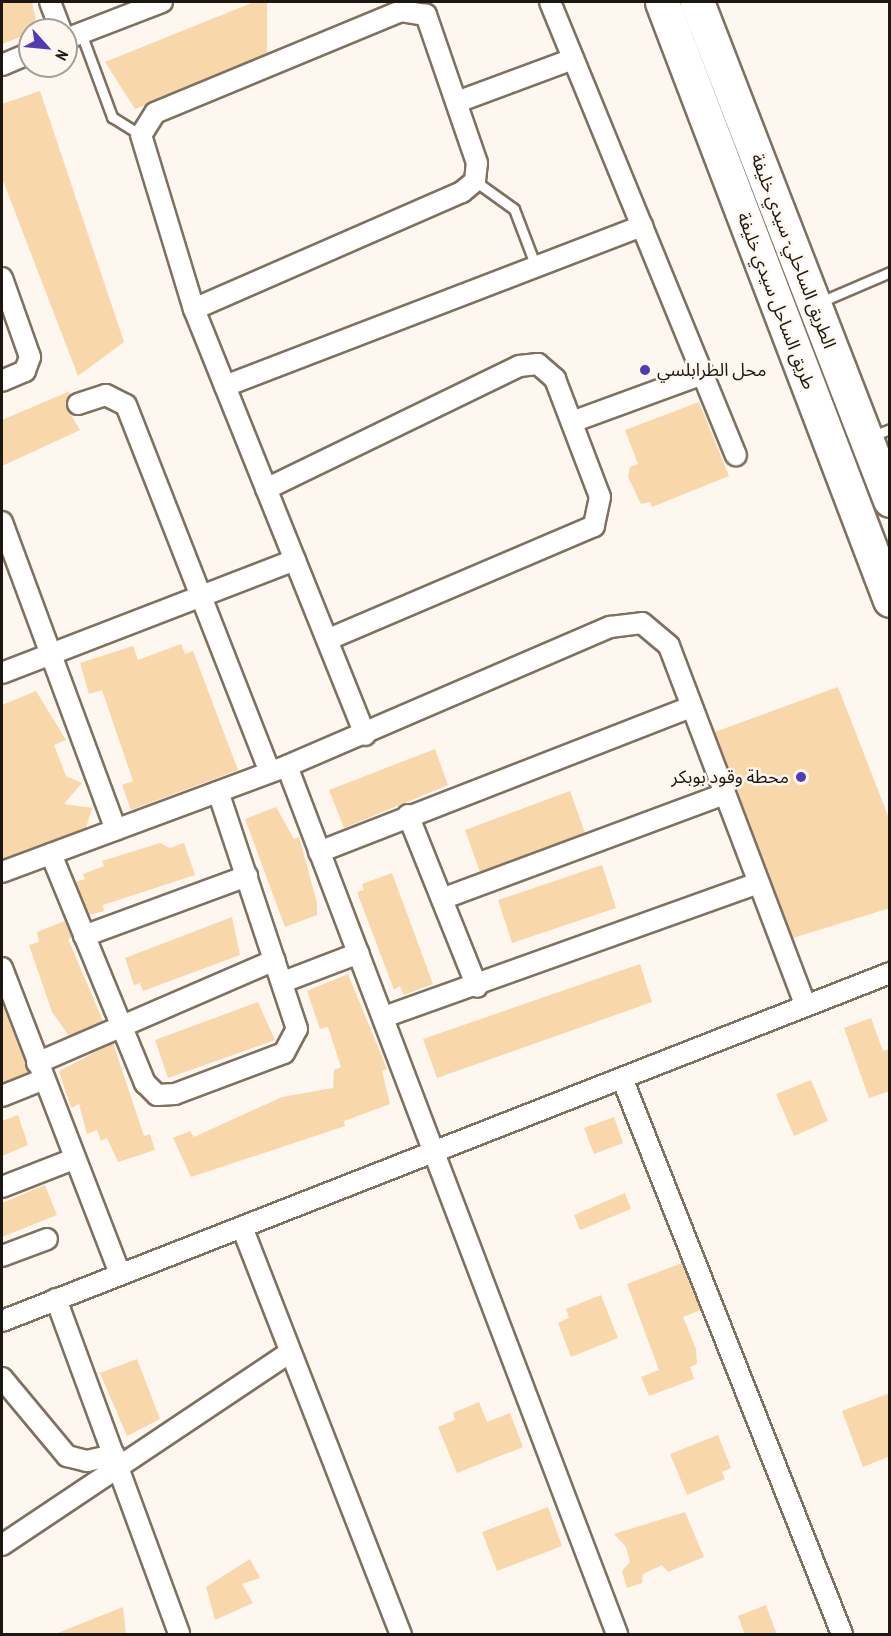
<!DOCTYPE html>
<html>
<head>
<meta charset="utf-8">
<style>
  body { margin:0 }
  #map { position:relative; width:891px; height:1636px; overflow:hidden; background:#fdf7ef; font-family:"PT Sans Narrow","Noto Sans Arabic",sans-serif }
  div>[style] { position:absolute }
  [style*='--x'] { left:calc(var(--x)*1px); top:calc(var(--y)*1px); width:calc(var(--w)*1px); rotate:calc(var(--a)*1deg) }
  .building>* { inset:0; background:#f8d7ab }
  .roads { filter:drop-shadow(2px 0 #7e7160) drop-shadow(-2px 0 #7e7160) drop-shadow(0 2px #7e7160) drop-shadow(0 -2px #7e7160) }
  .lane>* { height:9px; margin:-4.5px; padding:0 4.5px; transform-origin:4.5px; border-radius:4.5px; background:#fff }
  .street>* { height:20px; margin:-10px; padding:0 10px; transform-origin:10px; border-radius:10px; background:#fff }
  .highway>* { height:33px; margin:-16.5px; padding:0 16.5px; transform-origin:16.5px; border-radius:16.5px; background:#fff }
  .dots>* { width:16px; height:16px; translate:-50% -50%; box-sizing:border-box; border:3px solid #fdf7ef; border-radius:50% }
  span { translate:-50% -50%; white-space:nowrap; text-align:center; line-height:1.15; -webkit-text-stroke:5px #fdf7ef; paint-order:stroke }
  .street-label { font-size:18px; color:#1c1710 }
  .poi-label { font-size:18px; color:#1c1710 }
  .left { translate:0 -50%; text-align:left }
  .right { translate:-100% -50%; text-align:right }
  .frame { position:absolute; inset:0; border:3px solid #1c1710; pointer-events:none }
  .north { position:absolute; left:18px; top:18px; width:60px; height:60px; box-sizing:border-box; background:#fdf7ef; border:2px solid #a39d96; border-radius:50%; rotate:117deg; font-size:16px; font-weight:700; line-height:24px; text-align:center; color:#1c1710 }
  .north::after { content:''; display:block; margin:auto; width:21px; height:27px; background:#523bb3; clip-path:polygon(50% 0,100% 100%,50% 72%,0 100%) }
</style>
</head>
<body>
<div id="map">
  <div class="building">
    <i style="clip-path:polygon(2px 2px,32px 2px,38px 30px,2px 44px)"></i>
    <i style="clip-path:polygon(254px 2px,267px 2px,267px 54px,148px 104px,135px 109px,105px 62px)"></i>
    <i style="clip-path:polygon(40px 91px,124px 342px,78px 376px,2px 178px,2px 104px)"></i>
    <i style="clip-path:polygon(70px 391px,66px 407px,80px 430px,2px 466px,2px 420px)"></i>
    <i style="clip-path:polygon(699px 402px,729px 476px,652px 507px,650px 502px,641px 504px,628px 477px,630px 467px,638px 464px,625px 430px)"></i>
    <i style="clip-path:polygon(181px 644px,185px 654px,193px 651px,238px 770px,131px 810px,122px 785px,133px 781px,102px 690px,89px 694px,80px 663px,133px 646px,138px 660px)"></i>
    <i style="clip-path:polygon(838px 687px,890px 821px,890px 908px,793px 938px,715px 732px)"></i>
    <i style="clip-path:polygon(36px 691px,66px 740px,54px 745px,66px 776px,82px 783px,64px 804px,92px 808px,86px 828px,2px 859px,2px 705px)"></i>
    <i style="clip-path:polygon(435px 749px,448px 785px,344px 828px,329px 790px)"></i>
    <i style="clip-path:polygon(570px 791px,585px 833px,480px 872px,465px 830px)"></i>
    <i style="clip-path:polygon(276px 807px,294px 839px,299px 837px,317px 903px,317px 915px,285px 927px,245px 819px)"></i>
    <i style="clip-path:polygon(160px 843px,170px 848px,184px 843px,195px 875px,103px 905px,104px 911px,89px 915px,76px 882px,85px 879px,83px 874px,104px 866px,102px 861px)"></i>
    <i style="clip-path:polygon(602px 865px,616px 908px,512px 943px,498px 900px)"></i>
    <i style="clip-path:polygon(392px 873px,433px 984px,404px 995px,400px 986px,394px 990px,357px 892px,364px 890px,362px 884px)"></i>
    <i style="clip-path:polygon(232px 917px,240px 955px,143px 991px,140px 983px,134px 985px,125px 958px)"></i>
    <i style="clip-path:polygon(65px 921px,72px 938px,68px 939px,103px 1021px,69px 1036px,52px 1012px,29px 945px,39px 942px,37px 932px)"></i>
    <i style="clip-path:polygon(640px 964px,652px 1002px,437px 1078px,423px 1039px)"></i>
    <i style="clip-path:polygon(348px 974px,387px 1069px,382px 1071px,390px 1104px,344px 1121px,345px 1126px,191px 1177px,173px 1138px,190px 1131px,194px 1137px,282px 1097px,333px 1088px,334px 1070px,341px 1067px,328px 1027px,320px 1029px,307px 991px)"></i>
    <i style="clip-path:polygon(258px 1002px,275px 1040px,168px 1078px,155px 1040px)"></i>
    <i style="clip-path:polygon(2px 1003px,29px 1072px,2px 1083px)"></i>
    <i style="clip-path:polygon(871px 1018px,883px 1051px,890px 1049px,890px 1091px,869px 1098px,844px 1028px)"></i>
    <i style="clip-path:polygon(113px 1043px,144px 1136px,150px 1134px,155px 1150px,118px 1162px,107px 1138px,101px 1141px,97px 1130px,87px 1134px,79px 1104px,71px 1108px,59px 1071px)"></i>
    <i style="clip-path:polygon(811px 1080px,828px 1121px,794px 1136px,776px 1094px)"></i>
    <i style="clip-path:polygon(18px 1115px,28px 1145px,2px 1156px,2px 1121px)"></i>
    <i style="clip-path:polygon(614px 1117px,623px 1143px,594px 1154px,584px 1128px)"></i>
    <i style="clip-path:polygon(45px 1185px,57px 1215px,2px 1237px,2px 1203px)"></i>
    <i style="clip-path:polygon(625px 1193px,631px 1209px,580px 1230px,574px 1215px)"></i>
    <i style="clip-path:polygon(682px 1263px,701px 1310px,683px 1317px,696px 1349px,697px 1364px,690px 1367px,694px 1379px,649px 1396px,641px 1377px,659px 1370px,627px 1284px)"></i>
    <i style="clip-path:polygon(601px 1295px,618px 1338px,571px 1357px,558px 1323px,569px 1318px,566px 1309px)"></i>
    <i style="clip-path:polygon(137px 1359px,160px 1419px,127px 1436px,100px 1373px)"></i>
    <i style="clip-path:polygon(890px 1393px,890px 1456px,863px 1467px,842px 1411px)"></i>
    <i style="clip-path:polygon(479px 1402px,487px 1422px,510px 1413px,523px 1447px,457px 1473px,438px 1427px,455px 1420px,453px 1413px)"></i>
    <i style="clip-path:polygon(718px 1435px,731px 1468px,722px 1472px,725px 1479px,687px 1495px,670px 1454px)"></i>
    <i style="clip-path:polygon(548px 1507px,562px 1546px,497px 1571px,482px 1532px)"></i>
    <i style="clip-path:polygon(685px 1512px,704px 1557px,668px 1572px,662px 1565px,643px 1574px,642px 1583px,627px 1588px,622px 1571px,630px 1562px,626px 1547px,614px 1534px)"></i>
    <i style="clip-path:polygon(250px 1559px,260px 1578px,242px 1584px,253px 1603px,215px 1620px,206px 1587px)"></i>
    <i style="clip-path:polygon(766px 1605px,777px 1635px,745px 1635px,738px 1616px)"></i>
    <i style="clip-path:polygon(123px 1607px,126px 1635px,55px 1635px,55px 1634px)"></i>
  </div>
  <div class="roads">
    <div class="lane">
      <i style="--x:81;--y:33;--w:90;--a:69.7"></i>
      <i style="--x:112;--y:117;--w:34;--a:32"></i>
      <i style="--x:475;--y:181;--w:48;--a:35.7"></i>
      <i style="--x:514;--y:209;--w:62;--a:69.2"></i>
      <i style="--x:820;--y:302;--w:76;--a:-23.2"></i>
      <i style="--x:872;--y:436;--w:19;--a:-21"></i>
    </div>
    <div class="street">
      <i style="--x:50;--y:2;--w:30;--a:69"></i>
      <i style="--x:550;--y:2;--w:490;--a:67.7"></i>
      <i style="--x:66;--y:39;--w:103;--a:-21.1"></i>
      <i style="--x:2;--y:65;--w:30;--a:-23"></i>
      <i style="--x:457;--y:102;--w:124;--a:-20.3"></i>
      <i style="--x:2;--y:278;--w:84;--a:70.5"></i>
      <i style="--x:30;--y:357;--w:15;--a:110"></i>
      <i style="--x:25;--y:371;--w:25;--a:157"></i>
      <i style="--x:194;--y:309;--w:292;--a:-23.6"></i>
      <i style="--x:462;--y:192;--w:17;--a:-40"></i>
      <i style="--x:475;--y:181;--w:18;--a:-84"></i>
      <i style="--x:477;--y:163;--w:157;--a:-109"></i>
      <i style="--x:426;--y:15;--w:25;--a:-171"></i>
      <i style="--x:401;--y:11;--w:266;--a:157.5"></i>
      <i style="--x:155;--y:113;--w:26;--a:122"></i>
      <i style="--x:141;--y:135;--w:182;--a:73.1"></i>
      <i style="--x:194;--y:309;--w:459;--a:68.1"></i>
      <i style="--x:225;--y:386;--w:447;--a:-21"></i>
      <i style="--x:78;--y:404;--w:29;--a:-18"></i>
      <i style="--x:106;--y:395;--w:22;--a:27"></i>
      <i style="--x:126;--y:405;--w:394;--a:68.6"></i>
      <i style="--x:572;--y:422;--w:140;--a:-20.1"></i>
      <i style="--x:266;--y:489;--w:281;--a:-25.9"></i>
      <i style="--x:519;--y:366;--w:19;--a:-6"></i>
      <i style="--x:538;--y:364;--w:23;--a:41"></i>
      <i style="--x:555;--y:379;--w:126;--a:69.1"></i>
      <i style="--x:600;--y:497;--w:30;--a:102"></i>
      <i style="--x:594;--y:526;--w:290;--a:156.9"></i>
      <i style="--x:2;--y:522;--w:328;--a:69.7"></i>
      <i style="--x:2;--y:673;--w:314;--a:-21.1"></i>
      <i style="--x:287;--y:766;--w:929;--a:69.18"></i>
      <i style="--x:408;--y:815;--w:185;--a:68.1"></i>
      <i style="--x:319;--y:852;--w:399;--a:-21.3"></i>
      <i style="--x:51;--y:854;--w:248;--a:67.7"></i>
      <i style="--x:145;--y:1083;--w:17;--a:45"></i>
      <i style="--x:157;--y:1095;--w:18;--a:-3"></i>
      <i style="--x:175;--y:1094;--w:116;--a:-20.6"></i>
      <i style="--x:284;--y:1053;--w:27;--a:-62"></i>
      <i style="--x:297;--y:1029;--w:250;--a:-108.4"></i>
      <i style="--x:2;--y:872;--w:304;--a:-20.4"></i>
      <i style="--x:287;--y:766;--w:352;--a:-23.3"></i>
      <i style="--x:610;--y:627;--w:32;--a:-7"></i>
      <i style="--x:642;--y:623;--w:35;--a:40"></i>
      <i style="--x:669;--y:646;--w:385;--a:69.2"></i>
      <i style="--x:442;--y:899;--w:301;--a:-20.4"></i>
      <i style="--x:84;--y:936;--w:174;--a:-20.2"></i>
      <i style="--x:2;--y:968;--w:328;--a:68.9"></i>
      <i style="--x:283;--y:982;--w:81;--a:-20.9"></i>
      <i style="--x:384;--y:1017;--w:398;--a:-19.7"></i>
      <i style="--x:37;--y:1063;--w:259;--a:-23.4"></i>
      <i style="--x:622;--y:1078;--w:598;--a:68.41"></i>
      <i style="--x:2;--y:1096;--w:43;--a:-21.8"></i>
      <i style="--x:2;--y:1187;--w:77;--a:-21.3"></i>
      <i style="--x:242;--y:1227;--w:437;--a:68.7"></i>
      <i style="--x:2;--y:1256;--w:48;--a:-20.7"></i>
      <i style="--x:56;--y:1299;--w:357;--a:69.8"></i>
      <i style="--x:2;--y:1321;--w:954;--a:-21.4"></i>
      <i style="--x:2;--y:1378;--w:102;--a:50.2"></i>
      <i style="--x:67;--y:1456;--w:21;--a:14"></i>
      <i style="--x:87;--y:1461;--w:28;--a:-13"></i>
      <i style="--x:2;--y:1545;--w:347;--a:-33.8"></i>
    </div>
    <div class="highway">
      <i style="--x:662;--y:2;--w:640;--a:69.13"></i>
      <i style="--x:697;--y:2;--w:534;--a:68.82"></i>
    </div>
  </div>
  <div class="dots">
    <i style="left:645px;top:370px;background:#523bb3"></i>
    <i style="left:801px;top:777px;background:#523bb3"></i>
  </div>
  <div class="street-label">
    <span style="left:793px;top:251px;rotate:69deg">الطريق الساحلي- سيدي خليفة</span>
    <span style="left:776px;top:301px;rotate:69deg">طريق الساحل سيدي خليفة</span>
  </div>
  <div class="poi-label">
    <span class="left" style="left:657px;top:370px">محل الطرابلسي</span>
    <span class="right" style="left:789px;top:777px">محطة وقود بوبكر</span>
  </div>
  <div class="frame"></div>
  <div class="north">N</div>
</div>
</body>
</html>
